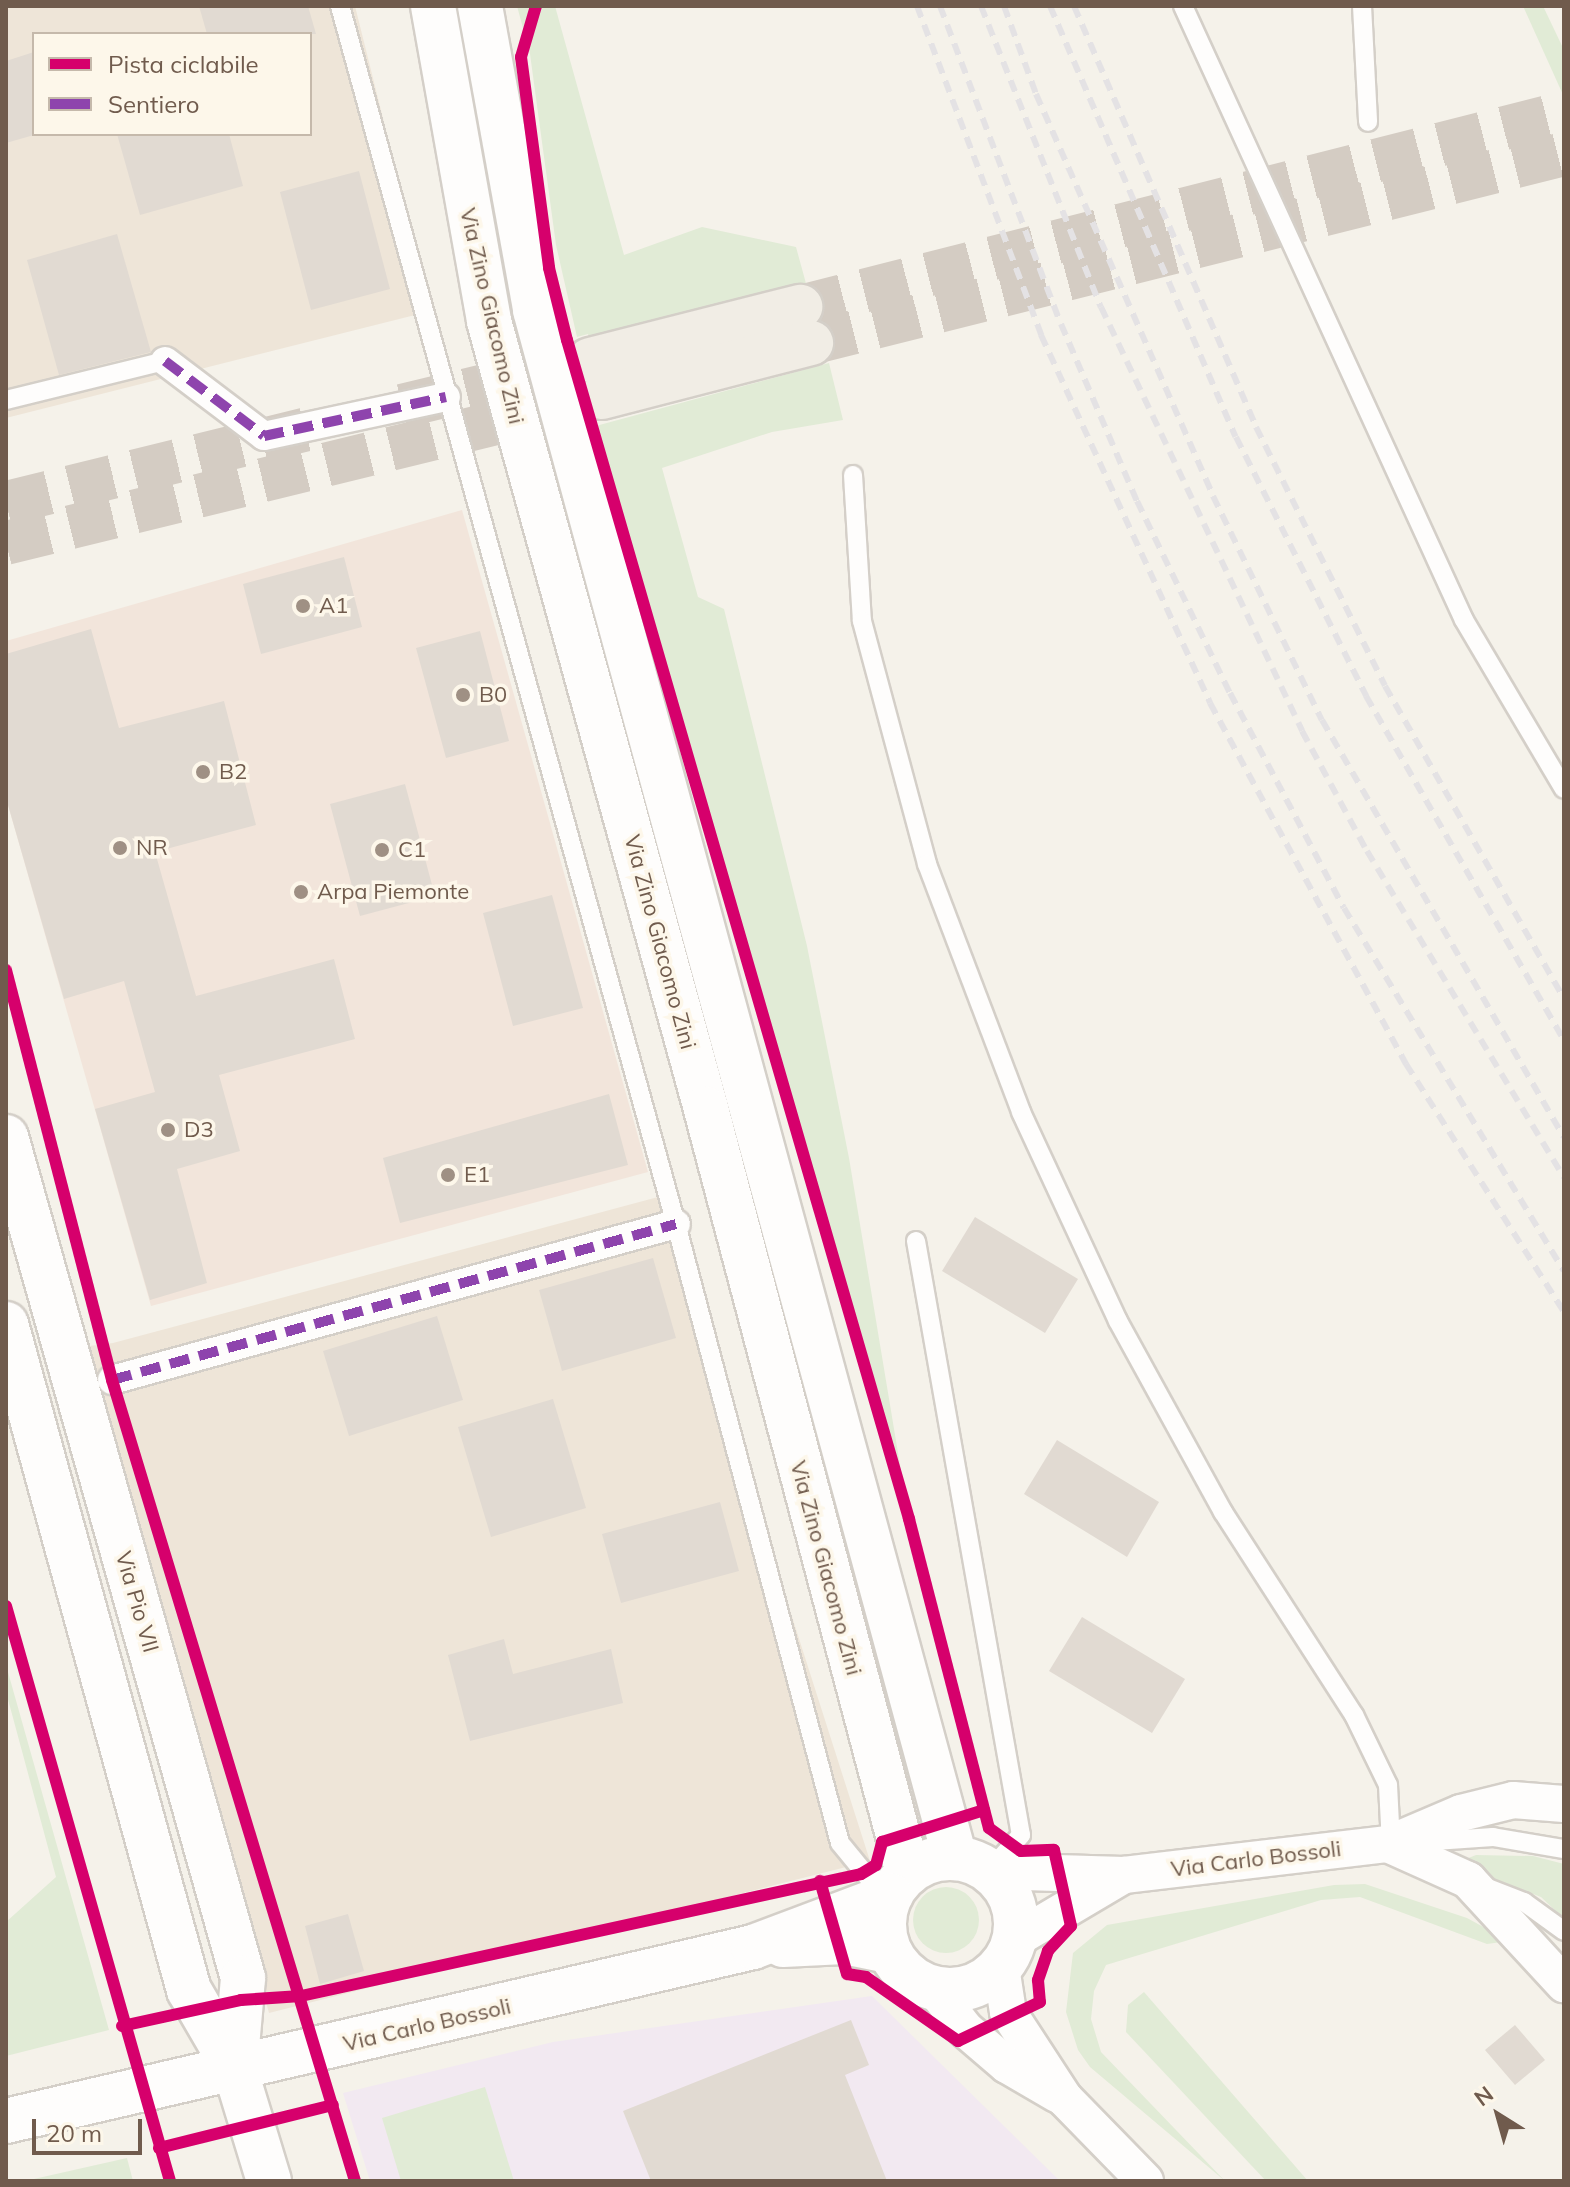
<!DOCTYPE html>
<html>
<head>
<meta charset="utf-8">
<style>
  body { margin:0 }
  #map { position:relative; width:1570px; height:2187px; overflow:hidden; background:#f5f2ea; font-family:Mulish,sans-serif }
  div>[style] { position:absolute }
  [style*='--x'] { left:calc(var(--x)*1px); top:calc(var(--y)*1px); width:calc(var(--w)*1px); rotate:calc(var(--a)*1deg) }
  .residential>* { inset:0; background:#eee5d8 }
  .commercial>* { inset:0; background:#f2e5db }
  .education>* { inset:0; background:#f2e9f1 }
  .green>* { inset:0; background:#e1ebd6 }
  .round { border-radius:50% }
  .building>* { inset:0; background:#e1dad2 }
  .primary-tunnel>* { height:44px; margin-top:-22px; transform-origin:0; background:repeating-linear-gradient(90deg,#d4ccc3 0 44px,transparent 0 66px) }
  .roads { filter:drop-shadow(2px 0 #d4cfc8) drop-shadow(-2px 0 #d4cfc8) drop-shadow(0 2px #d4cfc8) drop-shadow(0 -2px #d4cfc8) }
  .service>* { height:18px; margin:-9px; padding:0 9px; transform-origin:9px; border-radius:9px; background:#fefdfc }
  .pedestrian>* { height:28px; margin:-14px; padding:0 14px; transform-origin:14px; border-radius:14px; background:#fefdfc }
  .minor>* { height:36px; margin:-18px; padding:0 18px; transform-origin:18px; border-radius:18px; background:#fefdfc }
  .tertiary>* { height:44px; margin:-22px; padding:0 22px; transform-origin:22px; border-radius:22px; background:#fefdfc }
  .tertiary>.ring { margin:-22px; padding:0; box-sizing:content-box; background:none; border:44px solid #fefdfc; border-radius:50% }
  .primary>* { height:44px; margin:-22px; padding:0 22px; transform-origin:22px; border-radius:22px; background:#f1ede5 }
  .rail>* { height:6px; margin-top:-3px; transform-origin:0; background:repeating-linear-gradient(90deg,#e4e2e4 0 12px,transparent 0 20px) }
  .quiet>* { height:10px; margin-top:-5px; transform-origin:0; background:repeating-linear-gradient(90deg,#8e44ad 0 20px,transparent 0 30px) }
  .cycleway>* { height:12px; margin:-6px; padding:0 6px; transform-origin:6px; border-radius:6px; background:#d6006c }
  .dots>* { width:22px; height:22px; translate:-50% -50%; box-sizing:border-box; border:4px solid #fdf7ea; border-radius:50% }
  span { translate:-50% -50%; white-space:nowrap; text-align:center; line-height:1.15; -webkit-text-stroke:7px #fdf7ea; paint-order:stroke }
  .street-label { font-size:22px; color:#705b4d }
  .poi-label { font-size:22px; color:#705b4d }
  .left { translate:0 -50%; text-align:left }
  .frame { position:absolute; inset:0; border:8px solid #705b4d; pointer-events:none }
  .legend { position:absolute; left:32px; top:32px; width:280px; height:104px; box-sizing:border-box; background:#fdf7ea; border:2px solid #c5b9ab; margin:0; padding:10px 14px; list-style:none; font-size:24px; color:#705b4d }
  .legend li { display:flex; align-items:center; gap:16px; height:40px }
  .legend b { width:40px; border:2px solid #c5b9ab }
  .north { position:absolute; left:1458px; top:2075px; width:80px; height:80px; -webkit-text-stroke:6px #fdf7ea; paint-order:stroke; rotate:323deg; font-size:22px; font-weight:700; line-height:32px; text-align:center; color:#705b4d }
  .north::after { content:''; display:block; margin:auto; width:28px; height:36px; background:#705b4d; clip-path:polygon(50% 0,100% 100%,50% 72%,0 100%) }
  .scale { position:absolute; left:32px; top:2119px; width:110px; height:36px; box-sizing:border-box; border:4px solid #705b4d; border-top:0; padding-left:10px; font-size:24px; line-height:28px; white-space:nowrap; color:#705b4d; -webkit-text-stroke:6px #fdf7ea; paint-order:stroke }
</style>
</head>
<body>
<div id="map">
  <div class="residential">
    <i style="clip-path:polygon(evenodd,6px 6px,355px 6px,431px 311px,6px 418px,6px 6px,34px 34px,310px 34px,310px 134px,34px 134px,34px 34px)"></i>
    <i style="clip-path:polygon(658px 1197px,870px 1861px,269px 2013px,82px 1347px,113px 1343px)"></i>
  </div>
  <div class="commercial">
    <i style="clip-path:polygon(462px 510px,648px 1172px,151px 1306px,6px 798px,6px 641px)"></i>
  </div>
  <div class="education">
    <i style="clip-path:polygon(872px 1996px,1060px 2181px,370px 2181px,343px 2093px,553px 2042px)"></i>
  </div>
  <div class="green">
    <i style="clip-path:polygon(517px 6px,555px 6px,624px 255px,702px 227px,796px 247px,810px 298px,593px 356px,588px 334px,577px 337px,556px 245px,530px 54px)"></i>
    <i style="clip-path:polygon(1523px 6px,1543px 6px,1564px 50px,1564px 97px)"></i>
    <i style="clip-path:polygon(829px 363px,843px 420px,772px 432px,662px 468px,698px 597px,724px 609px,807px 946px,849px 1158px,909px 1519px,592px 427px)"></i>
    <i style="clip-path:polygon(6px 1665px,109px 2030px,6px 2056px,6px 1922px,56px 1877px,6px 1692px)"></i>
    <i style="clip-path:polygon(1476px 1855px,1533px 1856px,1564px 1864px,1564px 1919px,1541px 1897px,1467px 1869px,1466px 1859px)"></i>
    <i style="clip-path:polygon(1365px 1884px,1467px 1918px,1509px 1941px,1487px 1944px,1360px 1897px,1321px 1900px,1106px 1965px,1094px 1991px,1091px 2019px,1101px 2052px,1225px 2181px,1090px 2067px,1078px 2050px,1066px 2012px,1073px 1953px,1107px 1925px,1334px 1885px)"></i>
    <i class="round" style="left:913px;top:1887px;width:66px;height:66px"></i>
    <i style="clip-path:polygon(1144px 1992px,1308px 2181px,1266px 2181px,1126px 2032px,1128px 2005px)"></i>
    <i style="clip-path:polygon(485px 2087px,514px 2181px,401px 2181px,382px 2118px)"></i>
    <i style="clip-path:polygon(127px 2158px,133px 2181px,25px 2181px)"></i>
  </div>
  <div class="building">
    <i style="clip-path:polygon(199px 6px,308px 6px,316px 34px,207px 34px)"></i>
    <i style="clip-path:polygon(34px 52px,34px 135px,6px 143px,6px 61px)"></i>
    <i style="clip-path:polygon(117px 134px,229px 134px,243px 186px,140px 215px)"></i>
    <i style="clip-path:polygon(359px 171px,390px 289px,311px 310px,280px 192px)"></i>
    <i style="clip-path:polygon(117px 234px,151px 352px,59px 375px,27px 260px)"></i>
    <i style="clip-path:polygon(344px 557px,362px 627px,261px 654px,243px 584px)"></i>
    <i style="clip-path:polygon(91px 629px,119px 728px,224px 701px,256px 825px,155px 852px,196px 996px,334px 959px,355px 1039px,219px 1075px,240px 1151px,177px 1169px,207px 1283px,150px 1300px,95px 1109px,155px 1092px,124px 981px,64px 999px,6px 798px,6px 654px)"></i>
    <i style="clip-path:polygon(480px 631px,509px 741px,446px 758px,416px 648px)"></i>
    <i style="clip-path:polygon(405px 784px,435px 896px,360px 916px,330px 804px)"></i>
    <i style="clip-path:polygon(552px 895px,583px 1008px,513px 1026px,483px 913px)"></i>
    <i style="clip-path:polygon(609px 1094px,628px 1165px,400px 1223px,383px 1158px)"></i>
    <i style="clip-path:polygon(975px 1217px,1078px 1279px,1045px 1333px,942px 1271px)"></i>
    <i style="clip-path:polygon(653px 1258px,676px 1338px,562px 1371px,539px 1290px)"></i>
    <i style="clip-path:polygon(437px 1316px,463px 1400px,349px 1436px,323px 1351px)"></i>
    <i style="clip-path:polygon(553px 1399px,586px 1508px,491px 1537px,458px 1427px)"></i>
    <i style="clip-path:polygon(1057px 1440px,1159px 1502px,1127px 1557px,1024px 1494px)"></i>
    <i style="clip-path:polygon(720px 1502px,739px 1571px,621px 1603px,602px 1534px)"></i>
    <i style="clip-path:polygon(1082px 1617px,1185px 1679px,1152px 1733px,1049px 1671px)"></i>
    <i style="clip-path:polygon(504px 1639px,513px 1674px,611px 1649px,623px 1703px,470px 1741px,448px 1655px)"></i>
    <i style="clip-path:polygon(348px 1914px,364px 1971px,320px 1984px,305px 1926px)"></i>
    <i style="clip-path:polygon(851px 2020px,869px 2065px,845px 2075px,887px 2181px,651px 2181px,623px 2111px)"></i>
    <i style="clip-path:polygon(1515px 2025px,1545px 2060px,1515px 2085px,1485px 2050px)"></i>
  </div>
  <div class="primary-tunnel">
    <i style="--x:800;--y:307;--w:788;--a:-14.25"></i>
    <i style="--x:811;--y:343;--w:776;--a:-14.09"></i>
    <i style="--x:402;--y:406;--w:191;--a:-13.6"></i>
    <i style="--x:6;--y:503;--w:311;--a:-13.8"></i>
    <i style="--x:6;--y:543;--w:609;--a:-13.76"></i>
  </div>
  <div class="roads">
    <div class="service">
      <i style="--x:340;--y:6;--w:1263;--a:74.58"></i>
      <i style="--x:676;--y:1224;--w:640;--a:75.16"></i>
      <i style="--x:840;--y:1843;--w:43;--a:50.7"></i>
      <i style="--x:867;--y:1876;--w:31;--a:19"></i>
      <i style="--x:1183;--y:6;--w:675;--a:65.41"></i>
      <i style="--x:1464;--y:620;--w:196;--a:59.4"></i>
      <i style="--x:1362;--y:6;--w:116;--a:87"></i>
      <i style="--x:6;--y:400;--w:164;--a:-13.8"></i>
      <i style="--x:853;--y:475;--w:146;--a:86.5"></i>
      <i style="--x:862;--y:621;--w:252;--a:75"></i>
      <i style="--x:927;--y:864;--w:265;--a:69.2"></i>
      <i style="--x:1021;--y:1112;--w:230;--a:65.1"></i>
      <i style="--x:1118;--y:1321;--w:218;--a:61.2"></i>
      <i style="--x:1223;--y:1512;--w:242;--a:57.2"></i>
      <i style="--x:1354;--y:1715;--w:78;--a:64.1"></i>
      <i style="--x:1388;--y:1785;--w:59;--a:87.1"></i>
      <i style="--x:916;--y:1241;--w:603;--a:79.98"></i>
      <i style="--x:1021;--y:1835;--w:45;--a:131.4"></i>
      <i style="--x:1420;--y:1842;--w:73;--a:-3.9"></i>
      <i style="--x:1493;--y:1837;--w:72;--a:9.6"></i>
      <i style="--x:1485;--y:1887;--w:42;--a:21"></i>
      <i style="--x:1524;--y:1902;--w:49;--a:35.9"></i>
    </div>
    <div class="pedestrian">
      <i style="--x:165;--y:361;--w:124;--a:37.1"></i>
      <i style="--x:264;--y:436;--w:186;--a:-12.1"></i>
      <i style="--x:112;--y:1380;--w:585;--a:-15.46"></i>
    </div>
    <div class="minor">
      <i style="--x:1388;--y:1844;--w:88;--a:24.2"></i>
      <i style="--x:1468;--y:1880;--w:142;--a:47.3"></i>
      <i style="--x:990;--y:1871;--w:134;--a:1.7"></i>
      <i style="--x:1124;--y:1875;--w:266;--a:-6.7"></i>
      <i style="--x:1388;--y:1844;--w:79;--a:-23"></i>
      <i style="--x:1461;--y:1813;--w:54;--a:-14"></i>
      <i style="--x:1513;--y:1800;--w:51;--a:4.5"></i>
      <i style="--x:1014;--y:1940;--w:128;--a:-30.6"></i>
      <i style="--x:1001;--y:1967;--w:46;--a:81.2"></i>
      <i style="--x:1008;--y:2012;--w:103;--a:56.9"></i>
      <i style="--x:1064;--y:2098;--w:116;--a:45.7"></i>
      <i style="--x:935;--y:1990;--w:49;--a:52.4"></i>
      <i style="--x:965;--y:2029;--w:55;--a:40.6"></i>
      <i style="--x:1007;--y:2065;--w:58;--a:30.1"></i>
    </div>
    <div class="tertiary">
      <i style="--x:433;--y:6;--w:320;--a:79.9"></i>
      <i style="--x:489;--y:321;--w:817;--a:74.6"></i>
      <i style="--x:706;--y:1109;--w:790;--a:75.19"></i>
      <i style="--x:480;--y:6;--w:309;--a:79.7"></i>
      <i style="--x:535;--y:310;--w:1604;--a:74.82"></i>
      <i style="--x:6;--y:1137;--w:874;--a:74.26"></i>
      <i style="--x:243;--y:1978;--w:91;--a:95"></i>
      <i style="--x:6;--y:1324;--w:691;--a:74.64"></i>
      <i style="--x:189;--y:1990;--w:91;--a:59.8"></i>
      <i style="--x:235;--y:2069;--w:117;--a:73.1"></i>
      <i class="ring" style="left:884px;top:1858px;width:88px;height:88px"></i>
      <i style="--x:783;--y:1945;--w:61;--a:-2.8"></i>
      <i style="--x:844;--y:1942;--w:45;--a:11.6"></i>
      <i style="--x:6;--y:2121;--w:767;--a:-13.11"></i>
      <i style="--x:753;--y:1947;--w:147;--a:-20.6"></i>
    </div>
    <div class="primary">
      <i style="--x:590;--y:360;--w:217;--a:-14.2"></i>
      <i style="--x:602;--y:397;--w:216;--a:-14.5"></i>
    </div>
  </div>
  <div class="rail">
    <i style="--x:917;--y:6;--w:352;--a:69.3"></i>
    <i style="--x:1041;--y:335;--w:405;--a:65.3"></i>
    <i style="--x:1210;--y:703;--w:411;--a:61.5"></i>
    <i style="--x:1406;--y:1064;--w:294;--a:57.5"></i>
    <i style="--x:940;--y:6;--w:340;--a:69.2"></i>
    <i style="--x:1061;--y:324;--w:193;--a:66.8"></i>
    <i style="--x:1137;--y:501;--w:213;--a:64.2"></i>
    <i style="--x:1230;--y:693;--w:243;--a:62.1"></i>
    <i style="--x:1344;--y:908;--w:424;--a:58.8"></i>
    <i style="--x:981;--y:6;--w:324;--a:68.3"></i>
    <i style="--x:1101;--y:307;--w:469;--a:64.6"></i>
    <i style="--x:1302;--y:731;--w:136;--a:61.6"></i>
    <i style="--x:1367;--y:851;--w:381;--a:58.9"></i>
    <i style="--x:1004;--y:6;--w:94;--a:70"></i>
    <i style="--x:1036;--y:94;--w:439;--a:66.2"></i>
    <i style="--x:1213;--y:496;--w:249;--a:64.1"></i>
    <i style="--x:1322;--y:720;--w:482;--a:59.9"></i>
    <i style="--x:1050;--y:6;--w:469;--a:66.7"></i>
    <i style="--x:1236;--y:437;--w:290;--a:63.3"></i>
    <i style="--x:1366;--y:696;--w:397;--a:60.1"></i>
    <i style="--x:1074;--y:6;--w:459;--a:66.6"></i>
    <i style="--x:1256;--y:427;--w:289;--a:63.5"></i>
    <i style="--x:1385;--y:686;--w:360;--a:60.2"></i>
  </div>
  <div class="quiet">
    <i style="--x:165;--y:361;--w:124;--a:37.1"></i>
    <i style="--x:264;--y:436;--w:186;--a:-12.1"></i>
    <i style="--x:112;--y:1380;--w:585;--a:-15.46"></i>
  </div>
  <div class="cycleway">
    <i style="--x:536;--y:6;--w:53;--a:106.4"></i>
    <i style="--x:521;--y:57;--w:213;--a:82.4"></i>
    <i style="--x:549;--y:268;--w:74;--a:76"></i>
    <i style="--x:567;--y:340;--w:1228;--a:73.82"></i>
    <i style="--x:909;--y:1519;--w:319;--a:75.5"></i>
    <i style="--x:989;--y:1828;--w:39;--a:36"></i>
    <i style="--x:1021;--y:1851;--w:33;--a:-2"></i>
    <i style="--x:1054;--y:1850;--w:78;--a:77.4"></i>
    <i style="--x:1071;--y:1926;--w:34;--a:133"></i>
    <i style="--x:1048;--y:1951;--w:31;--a:109"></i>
    <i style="--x:1038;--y:1980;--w:22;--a:85"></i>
    <i style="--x:1040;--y:2002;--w:91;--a:154.6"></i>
    <i style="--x:958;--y:2041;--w:112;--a:-145.2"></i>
    <i style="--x:866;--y:1977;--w:19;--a:-171"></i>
    <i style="--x:847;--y:1974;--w:97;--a:-106.2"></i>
    <i style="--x:6;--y:970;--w:423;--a:75.5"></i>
    <i style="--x:112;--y:1380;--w:837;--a:73.12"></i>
    <i style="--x:6;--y:1606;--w:598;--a:74.08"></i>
    <i style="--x:122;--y:2026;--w:122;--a:-12.3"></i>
    <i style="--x:241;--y:2000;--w:60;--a:-3.8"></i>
    <i style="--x:301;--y:1996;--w:573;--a:-12.29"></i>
    <i style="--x:861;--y:1874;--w:17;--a:-31"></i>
    <i style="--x:876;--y:1865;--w:24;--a:-75"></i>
    <i style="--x:882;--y:1842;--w:107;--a:-17.4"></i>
    <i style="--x:159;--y:2148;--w:179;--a:-13.9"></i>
  </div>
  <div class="dots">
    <i style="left:303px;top:606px;background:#9f9084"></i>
    <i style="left:463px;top:695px;background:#9f9084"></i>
    <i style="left:203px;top:772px;background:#9f9084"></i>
    <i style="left:120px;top:848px;background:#9f9084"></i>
    <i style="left:382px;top:850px;background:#9f9084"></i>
    <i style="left:301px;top:892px;background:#9f9084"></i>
    <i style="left:168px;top:1130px;background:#9f9084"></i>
    <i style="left:448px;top:1175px;background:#9f9084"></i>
  </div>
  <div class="street-label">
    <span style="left:492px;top:316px;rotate:77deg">Via Zino Giacomo Zini</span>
    <span style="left:660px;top:942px;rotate:75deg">Via Zino Giacomo Zini</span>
    <span style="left:826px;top:1568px;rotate:75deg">Via Zino Giacomo Zini</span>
    <span style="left:137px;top:1602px;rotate:74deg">Via Pio VII</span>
    <span style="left:1256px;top:1859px;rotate:-7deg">Via Carlo Bossoli</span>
    <span style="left:427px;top:2025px;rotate:-13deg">Via Carlo Bossoli</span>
  </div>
  <div class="poi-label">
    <span class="left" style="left:319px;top:606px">A1</span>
    <span class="left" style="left:479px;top:695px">B0</span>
    <span class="left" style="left:219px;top:772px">B2</span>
    <span class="left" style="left:136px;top:848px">NR</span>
    <span class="left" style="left:398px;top:850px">C1</span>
    <span class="left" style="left:317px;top:892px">Arpa Piemonte</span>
    <span class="left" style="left:184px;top:1130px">D3</span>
    <span class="left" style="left:464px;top:1175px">E1</span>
  </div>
  <div class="frame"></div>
  <ul class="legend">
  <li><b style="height:10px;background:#d6006c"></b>Pista ciclabile</li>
  <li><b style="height:10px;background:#8e44ad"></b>Sentiero</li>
  </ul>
  <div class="north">N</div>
  <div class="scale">20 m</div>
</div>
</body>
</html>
